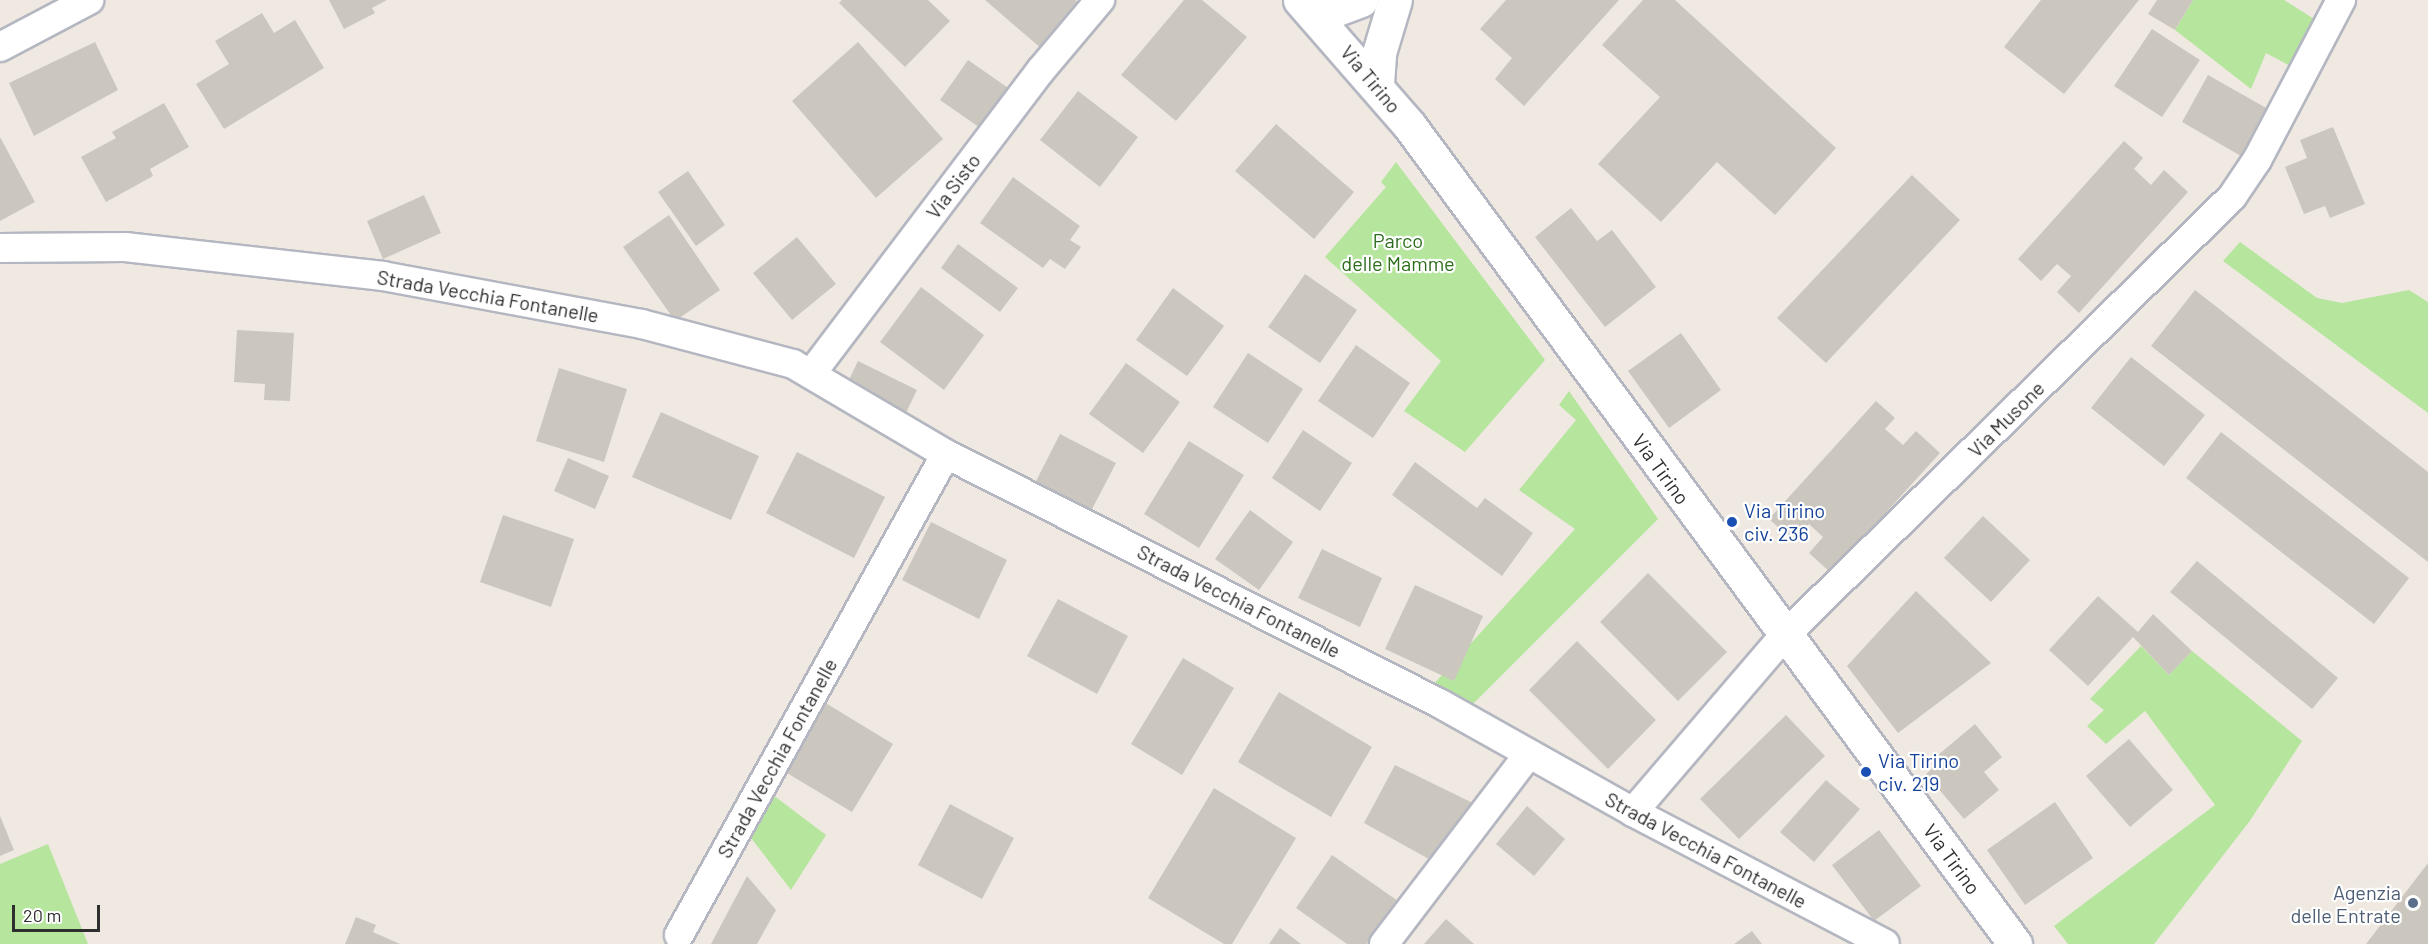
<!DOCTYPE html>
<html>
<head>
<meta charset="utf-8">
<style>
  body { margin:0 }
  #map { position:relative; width:2428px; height:944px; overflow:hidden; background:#efe9e1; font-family:Barlow,sans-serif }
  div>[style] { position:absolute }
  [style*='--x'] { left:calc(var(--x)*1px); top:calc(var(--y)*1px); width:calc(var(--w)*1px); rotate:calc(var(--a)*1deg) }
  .green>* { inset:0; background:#b6e59e }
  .building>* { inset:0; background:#cbc7bf }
  .roads { filter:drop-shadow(2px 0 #b4b7c1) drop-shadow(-2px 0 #b4b7c1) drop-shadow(0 2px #b4b7c1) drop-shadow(0 -2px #b4b7c1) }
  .street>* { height:28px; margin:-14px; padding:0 14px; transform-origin:14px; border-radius:14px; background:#fff }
  .secondary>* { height:33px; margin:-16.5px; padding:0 16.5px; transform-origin:16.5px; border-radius:16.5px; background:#fff }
  .dots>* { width:16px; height:16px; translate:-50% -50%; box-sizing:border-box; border:3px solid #fff; border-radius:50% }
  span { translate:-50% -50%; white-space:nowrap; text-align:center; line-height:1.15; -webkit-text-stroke:4.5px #fff; paint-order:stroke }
  .street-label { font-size:20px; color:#2e2e2e }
  .park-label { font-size:20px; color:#2c6e1b }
  .transit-label { font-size:20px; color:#164399 }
  .left { translate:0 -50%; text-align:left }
  .service-label { font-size:20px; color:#4e5e75 }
  .right { translate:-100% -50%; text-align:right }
  .scale { position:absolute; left:12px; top:905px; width:88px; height:27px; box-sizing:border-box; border:3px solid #2e2e2e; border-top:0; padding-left:8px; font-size:18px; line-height:21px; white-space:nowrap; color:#2e2e2e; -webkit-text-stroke:4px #fff; paint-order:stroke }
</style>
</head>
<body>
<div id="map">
  <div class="green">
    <i style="clip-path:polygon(2193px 0,2284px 0,2322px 24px,2298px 70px,2266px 53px,2251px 89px,2175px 30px)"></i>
    <i style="clip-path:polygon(1396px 162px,1545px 360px,1465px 452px,1404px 411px,1441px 361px,1325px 257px,1386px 187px,1381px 182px)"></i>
    <i style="clip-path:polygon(2240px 242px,2317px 298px,2342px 303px,2409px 290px,2428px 302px,2428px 413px,2223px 261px)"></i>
    <i style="clip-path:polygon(1569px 391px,1658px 519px,1471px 706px,1432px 686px,1575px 529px,1519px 490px,1576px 420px,1559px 405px)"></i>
    <i style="clip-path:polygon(2141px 646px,2169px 675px,2192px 651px,2302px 741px,2249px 822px,2154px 944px,2068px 944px,2054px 926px,2215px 805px,2145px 711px,2106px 744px,2087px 726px,2104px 710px,2090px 699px)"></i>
    <i style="clip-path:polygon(769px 792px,826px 835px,791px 890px,748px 834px)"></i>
    <i style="clip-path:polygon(48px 844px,88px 944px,0 944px,0 864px)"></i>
  </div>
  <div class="building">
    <i style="clip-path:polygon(329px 0,387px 0,372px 8px,375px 13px,344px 29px)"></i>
    <i style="clip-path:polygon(842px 0,928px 0,950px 21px,905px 67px,839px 3px)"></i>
    <i style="clip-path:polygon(985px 0,1075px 0,1081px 5px,1043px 50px)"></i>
    <i style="clip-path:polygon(1184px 0,1202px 0,1247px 37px,1176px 121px,1121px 75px)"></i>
    <i style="clip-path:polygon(1506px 0,1619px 0,1524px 106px,1495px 79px,1512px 58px,1480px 29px)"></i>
    <i style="clip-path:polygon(1643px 0,1675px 0,1836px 148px,1775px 215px,1717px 162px,1661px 222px,1598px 164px,1660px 97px,1602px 45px)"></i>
    <i style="clip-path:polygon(2041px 0,2139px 0,2064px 94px,2004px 47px)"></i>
    <i style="clip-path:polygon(2157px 0,2193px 0,2175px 30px,2148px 14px)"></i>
    <i style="clip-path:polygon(262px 13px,274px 33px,295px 20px,324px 68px,224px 129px,196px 84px,229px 64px,215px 41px)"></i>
    <i style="clip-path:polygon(2152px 29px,2200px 60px,2162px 117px,2114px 86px)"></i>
    <i style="clip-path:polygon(95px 42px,118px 90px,34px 136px,9px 83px)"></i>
    <i style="clip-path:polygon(858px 42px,943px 139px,876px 198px,792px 101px)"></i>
    <i style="clip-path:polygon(968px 60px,1014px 92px,986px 132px,940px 100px)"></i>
    <i style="clip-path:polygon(2208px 75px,2268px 109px,2241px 156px,2182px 122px)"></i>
    <i style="clip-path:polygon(1078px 91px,1138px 137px,1100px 187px,1040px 140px)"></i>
    <i style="clip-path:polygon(164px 103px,189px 147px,150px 169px,153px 176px,106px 202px,81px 157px,116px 138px,112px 132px)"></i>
    <i style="clip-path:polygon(1276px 124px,1354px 192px,1314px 239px,1235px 171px)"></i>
    <i style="clip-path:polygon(2333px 127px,2365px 204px,2330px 218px,2325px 206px,2304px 214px,2285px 167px,2307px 158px,2300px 140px)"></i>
    <i style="clip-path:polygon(0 137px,35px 202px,0 221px)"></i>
    <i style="clip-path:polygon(2124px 141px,2143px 158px,2134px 169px,2151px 185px,2164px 170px,2188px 192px,2079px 313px,2057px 292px,2071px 276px,2057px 264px,2041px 281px,2018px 259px)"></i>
    <i style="clip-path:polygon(688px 171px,725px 225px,696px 246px,658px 192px)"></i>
    <i style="clip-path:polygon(1912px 175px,1960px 220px,1826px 363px,1777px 318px)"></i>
    <i style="clip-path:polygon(1013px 177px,1080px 226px,1070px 240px,1081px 247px,1065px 269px,1050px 259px,1043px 268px,980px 223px)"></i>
    <i style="clip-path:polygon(424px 195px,441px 233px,383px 259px,367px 221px)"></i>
    <i style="clip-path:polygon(1571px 208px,1597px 241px,1612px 230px,1656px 287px,1605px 327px,1535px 237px)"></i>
    <i style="clip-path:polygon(669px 215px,720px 290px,675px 321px,623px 247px)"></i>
    <i style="clip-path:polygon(797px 237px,836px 284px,792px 320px,753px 273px)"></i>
    <i style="clip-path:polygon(958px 244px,1018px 288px,1000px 312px,941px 268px)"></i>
    <i style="clip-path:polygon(1305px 274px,1357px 310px,1320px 363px,1268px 327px)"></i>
    <i style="clip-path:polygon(921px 287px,984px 335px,944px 390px,880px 342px)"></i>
    <i style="clip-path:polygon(1173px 288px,1224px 326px,1187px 376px,1136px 340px)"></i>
    <i style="clip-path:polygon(2195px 290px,2428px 472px,2428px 562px,2151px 346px)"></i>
    <i style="clip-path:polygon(237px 330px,294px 333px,290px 401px,264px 400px,265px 384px,234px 382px)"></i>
    <i style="clip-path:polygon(1681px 333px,1721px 390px,1669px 428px,1628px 371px)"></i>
    <i style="clip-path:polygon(1356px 345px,1410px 383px,1373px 438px,1318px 401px)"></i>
    <i style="clip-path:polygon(1248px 353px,1303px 389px,1268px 443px,1213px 407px)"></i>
    <i style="clip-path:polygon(2131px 357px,2205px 415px,2164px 466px,2091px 408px)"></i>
    <i style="clip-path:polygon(858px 361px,917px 390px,903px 419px,844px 390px)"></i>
    <i style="clip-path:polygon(1126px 363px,1180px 402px,1143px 453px,1089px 414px)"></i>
    <i style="clip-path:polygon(559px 368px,627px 389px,604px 462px,536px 441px)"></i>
    <i style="clip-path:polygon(1876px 401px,1895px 418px,1885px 429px,1903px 445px,1916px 431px,1940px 453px,1831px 573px,1809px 553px,1823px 537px,1809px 524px,1793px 541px,1769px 519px)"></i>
    <i style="clip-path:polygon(661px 412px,759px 456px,731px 520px,632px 477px)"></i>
    <i style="clip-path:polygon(1303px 430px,1352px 463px,1320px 511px,1272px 478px)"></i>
    <i style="clip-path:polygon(2221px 432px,2409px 578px,2374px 624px,2186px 478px)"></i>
    <i style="clip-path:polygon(1060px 434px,1116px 463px,1088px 517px,1032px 489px)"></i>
    <i style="clip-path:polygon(1189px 441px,1244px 475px,1199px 548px,1144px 514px)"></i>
    <i style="clip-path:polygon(797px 452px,885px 497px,854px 558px,766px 513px)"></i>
    <i style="clip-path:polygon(568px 458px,609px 476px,595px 509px,554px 491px)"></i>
    <i style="clip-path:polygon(1415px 462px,1477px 508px,1485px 498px,1533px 533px,1502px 576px,1392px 495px)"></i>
    <i style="clip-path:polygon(1250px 510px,1293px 542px,1259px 590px,1215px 559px)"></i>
    <i style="clip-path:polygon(503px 515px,574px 539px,551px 607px,480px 582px)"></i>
    <i style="clip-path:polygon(1983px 516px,2030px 560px,1991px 602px,1944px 558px)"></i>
    <i style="clip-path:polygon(931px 522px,1007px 560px,979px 619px,902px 580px)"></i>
    <i style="clip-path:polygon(1322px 549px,1382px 578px,1360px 627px,1298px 598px)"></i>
    <i style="clip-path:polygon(2197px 561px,2338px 678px,2312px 709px,2170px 592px)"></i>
    <i style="clip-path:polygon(1648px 573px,1727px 652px,1678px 701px,1600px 622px)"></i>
    <i style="clip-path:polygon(1415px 585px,1483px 616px,1454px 681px,1385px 649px)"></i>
    <i style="clip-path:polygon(1916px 591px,1991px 663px,1898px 733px,1847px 666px)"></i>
    <i style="clip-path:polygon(2098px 596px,2138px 632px,2153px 614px,2192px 651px,2169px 675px,2133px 637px,2088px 686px,2049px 650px)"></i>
    <i style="clip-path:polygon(1058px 599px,1128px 636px,1097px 694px,1027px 656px)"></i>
    <i style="clip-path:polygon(1577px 641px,1656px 720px,1608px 769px,1529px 690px)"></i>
    <i style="clip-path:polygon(1183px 658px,1234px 688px,1182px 775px,1131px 744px)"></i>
    <i style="clip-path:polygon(1279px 692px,1372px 747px,1331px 817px,1238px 762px)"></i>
    <i style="clip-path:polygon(824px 702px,893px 744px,852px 812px,782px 770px)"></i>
    <i style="clip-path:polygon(1786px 715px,1825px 756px,1739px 839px,1700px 799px)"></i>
    <i style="clip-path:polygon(1975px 724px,2002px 757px,1984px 772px,1999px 790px,1964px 819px,1926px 774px,1945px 757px,1938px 755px)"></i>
    <i style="clip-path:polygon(2129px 739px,2173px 790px,2130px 827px,2086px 776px)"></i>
    <i style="clip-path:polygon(1395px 765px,1481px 807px,1436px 863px,1364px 823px)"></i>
    <i style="clip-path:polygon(1826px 780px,1860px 809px,1814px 862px,1780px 832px)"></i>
    <i style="clip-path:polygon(1214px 788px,1296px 838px,1232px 944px,1224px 944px,1148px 898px)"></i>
    <i style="clip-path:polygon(2055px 802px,2093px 858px,2025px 905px,1987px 850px)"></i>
    <i style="clip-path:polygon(950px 804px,1014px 838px,982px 899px,918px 865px)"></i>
    <i style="clip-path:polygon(1527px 806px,1565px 839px,1534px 876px,1496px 844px)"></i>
    <i style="clip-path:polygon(0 816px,14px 850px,0 856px)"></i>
    <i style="clip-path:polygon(1879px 830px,1921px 886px,1874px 921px,1832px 865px)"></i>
    <i style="clip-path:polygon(1332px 855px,1398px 901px,1367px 944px,1347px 944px,1296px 908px)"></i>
    <i style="clip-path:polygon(2428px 863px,2428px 944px,2366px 944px)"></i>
    <i style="clip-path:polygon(747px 876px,776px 910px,757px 944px,711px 944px)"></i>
    <i style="clip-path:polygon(356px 917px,376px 925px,373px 932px,400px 944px,345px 944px)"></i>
    <i style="clip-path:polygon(1446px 919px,1474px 944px,1424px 944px)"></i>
    <i style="clip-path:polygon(1280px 928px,1301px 944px,1269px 944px)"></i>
    <i style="clip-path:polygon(1752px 931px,1762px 944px,1734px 944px)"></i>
  </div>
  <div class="roads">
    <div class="street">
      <i style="--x:0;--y:47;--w:101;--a:-27.8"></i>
      <i style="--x:0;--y:248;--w:125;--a:-0.5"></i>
      <i style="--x:125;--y:247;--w:260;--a:6.4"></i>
      <i style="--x:383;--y:276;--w:263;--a:10.5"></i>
      <i style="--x:642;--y:324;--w:156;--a:14.8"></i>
      <i style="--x:793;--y:364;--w:178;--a:30.5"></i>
      <i style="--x:946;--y:454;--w:552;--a:26.8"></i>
      <i style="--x:1439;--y:703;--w:223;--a:29.3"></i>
      <i style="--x:1633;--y:812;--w:284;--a:27.6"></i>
      <i style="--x:811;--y:374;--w:381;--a:-52.9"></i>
      <i style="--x:1041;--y:70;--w:92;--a:-49.9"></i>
      <i style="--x:1633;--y:812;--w:232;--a:-49.4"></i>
      <i style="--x:1784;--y:636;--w:627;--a:-44.42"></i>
      <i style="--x:2232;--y:197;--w:45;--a:-56"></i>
      <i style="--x:2257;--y:160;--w:181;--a:-62.3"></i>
      <i style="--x:679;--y:935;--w:550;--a:-60.97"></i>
      <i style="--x:1384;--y:944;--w:239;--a:-52.7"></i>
    </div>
    <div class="secondary">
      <i style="--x:1300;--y:0;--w:166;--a:48.9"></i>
      <i style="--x:1409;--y:125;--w:1019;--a:53.5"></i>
      <i style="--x:1318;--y:16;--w:46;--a:-20.4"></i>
      <i style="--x:1377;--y:84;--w:31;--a:-86"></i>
      <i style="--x:1379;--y:53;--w:55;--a:-73.2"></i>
    </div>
  </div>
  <div class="dots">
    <i style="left:1732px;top:522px;background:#1a4fb4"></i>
    <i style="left:1866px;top:772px;background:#1a4fb4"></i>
    <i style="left:2413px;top:903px;background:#5c6f8a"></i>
  </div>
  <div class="street-label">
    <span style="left:1371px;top:79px;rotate:50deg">Via Tirino</span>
    <span style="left:953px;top:186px;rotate:-53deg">Via Sisto</span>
    <span style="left:488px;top:296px;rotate:10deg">Strada Vecchia Fontanelle</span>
    <span style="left:2006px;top:419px;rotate:-45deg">Via Musone</span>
    <span style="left:1661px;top:469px;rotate:54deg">Via Tirino</span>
    <span style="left:1239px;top:601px;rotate:27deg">Strada Vecchia Fontanelle</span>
    <span style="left:777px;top:758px;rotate:-61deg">Strada Vecchia Fontanelle</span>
    <span style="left:1706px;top:850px;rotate:28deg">Strada Vecchia Fontanelle</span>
    <span style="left:1952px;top:859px;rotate:54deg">Via Tirino</span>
  </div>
  <div class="park-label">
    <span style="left:1398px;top:252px">Parco<br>delle Mamme</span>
  </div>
  <div class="transit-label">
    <span class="left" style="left:1744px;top:522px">Via Tirino<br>civ. 236</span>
    <span class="left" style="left:1878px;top:772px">Via Tirino<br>civ. 219</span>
  </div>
  <div class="service-label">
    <span class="right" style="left:2401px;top:904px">Agenzia<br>delle Entrate</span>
  </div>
  <div class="scale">20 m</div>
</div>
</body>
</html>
